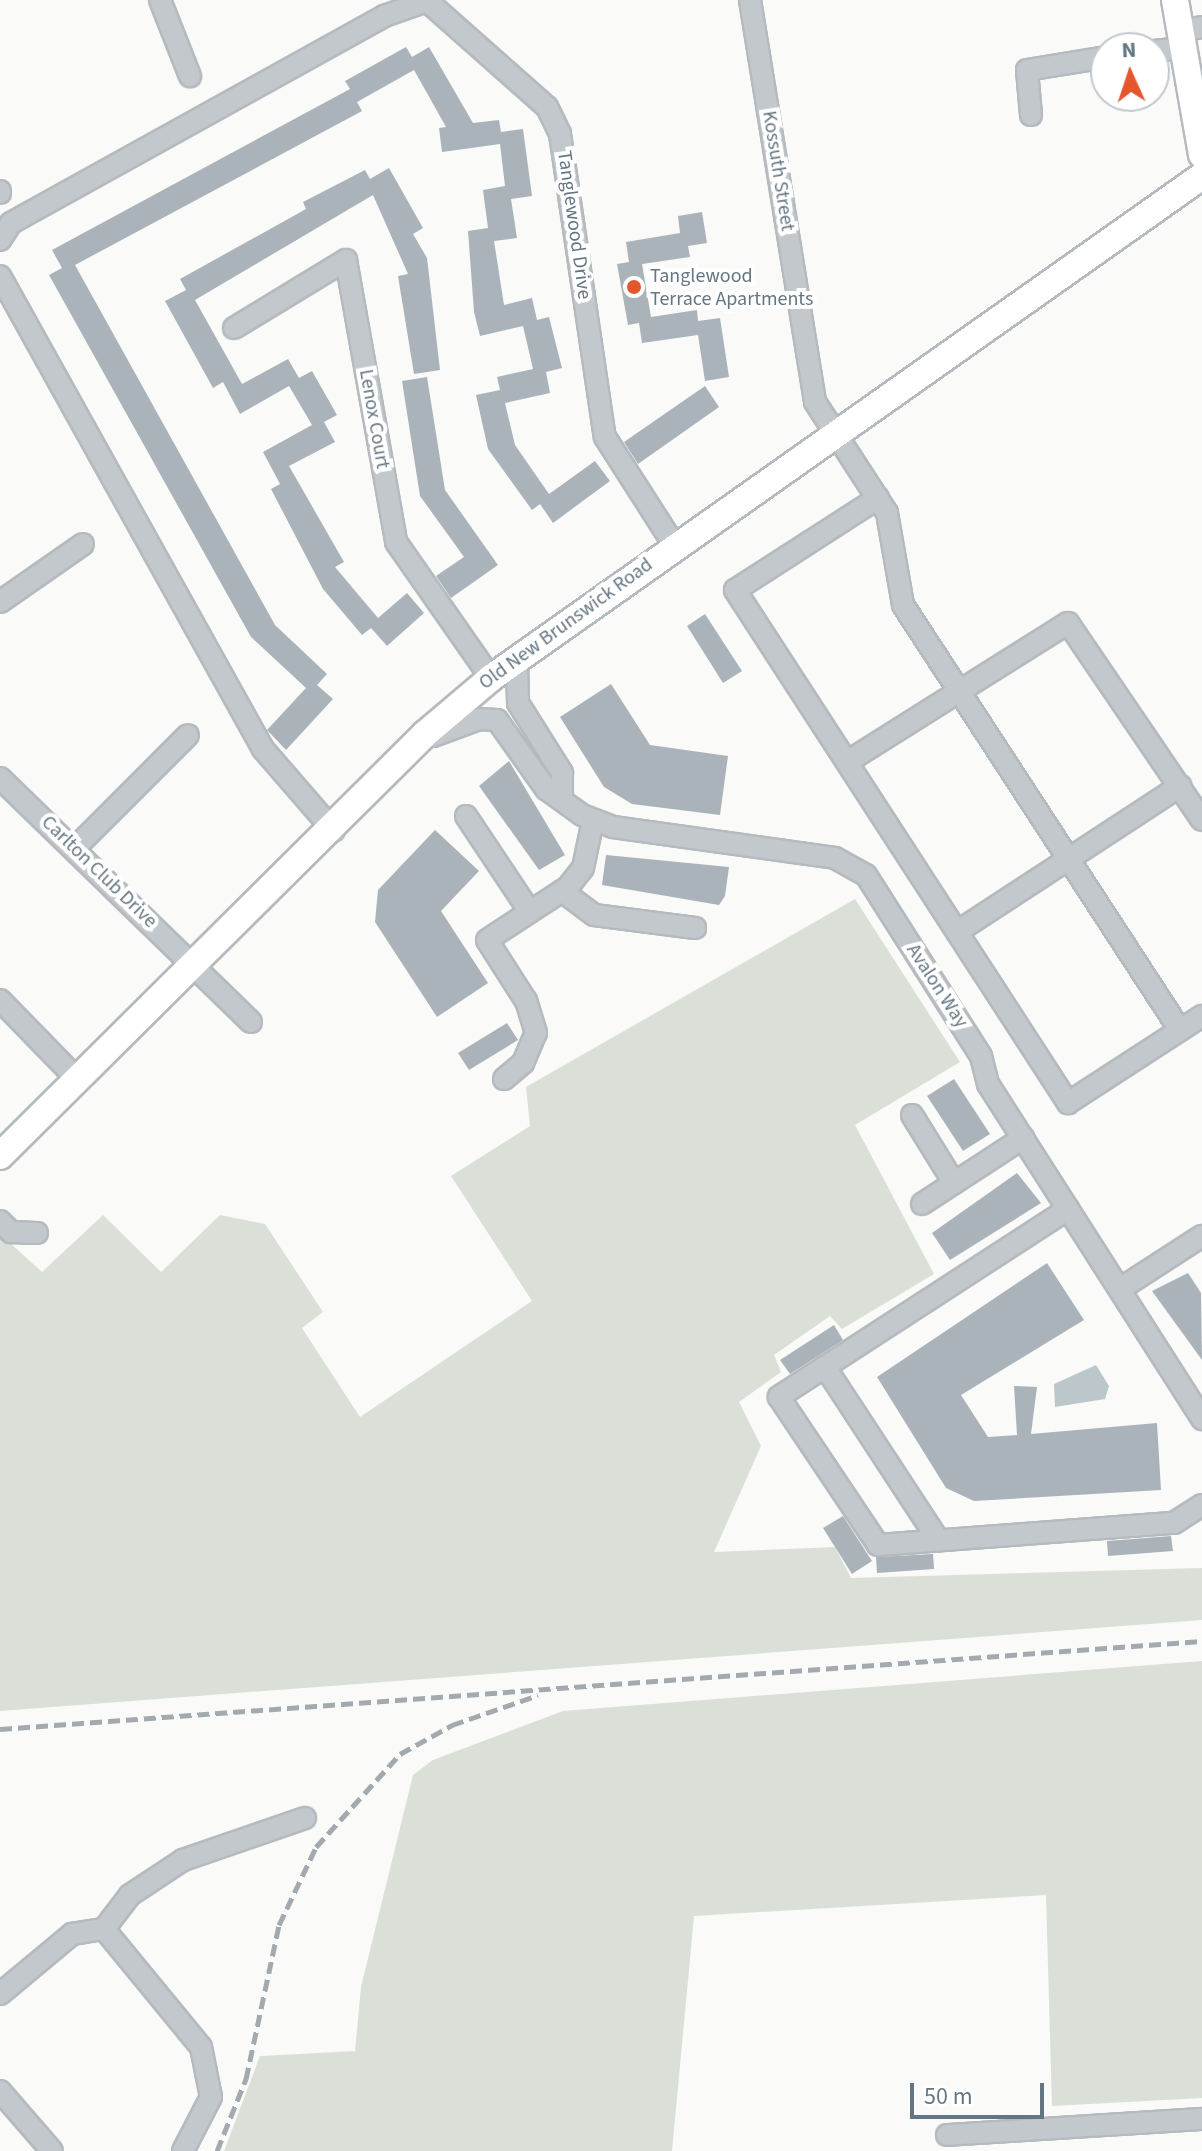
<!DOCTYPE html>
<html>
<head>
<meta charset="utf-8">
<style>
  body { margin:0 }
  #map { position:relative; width:1202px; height:2151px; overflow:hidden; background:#fafaf8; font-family:"Source Sans 3",sans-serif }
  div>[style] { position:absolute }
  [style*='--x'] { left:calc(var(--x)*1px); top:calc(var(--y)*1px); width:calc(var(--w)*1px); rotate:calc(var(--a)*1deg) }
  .green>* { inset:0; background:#dadfd7 }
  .water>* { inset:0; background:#bbc7cb }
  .building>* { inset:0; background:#aab3b9 }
  .roads { filter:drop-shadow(2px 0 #b5babe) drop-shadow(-2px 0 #b5babe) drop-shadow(0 2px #b5babe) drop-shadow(0 -2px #b5babe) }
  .minor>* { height:20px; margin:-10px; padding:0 10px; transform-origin:10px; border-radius:10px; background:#c3c8cc }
  .major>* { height:26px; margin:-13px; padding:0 13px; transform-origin:13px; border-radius:13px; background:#fff }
  .rail>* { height:5px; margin-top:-2.5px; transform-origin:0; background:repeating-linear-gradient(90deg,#a2aab0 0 12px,transparent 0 18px) }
  .dots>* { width:22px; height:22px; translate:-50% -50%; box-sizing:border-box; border:4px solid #fff; border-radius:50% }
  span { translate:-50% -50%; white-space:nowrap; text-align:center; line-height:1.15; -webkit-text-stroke:8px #fff; paint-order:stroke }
  .street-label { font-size:20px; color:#657683 }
  .poi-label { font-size:20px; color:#657683 }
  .left { translate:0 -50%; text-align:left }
  .north { position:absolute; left:1090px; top:32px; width:80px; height:80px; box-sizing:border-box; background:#fff; border:2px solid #c1c8cd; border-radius:50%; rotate:357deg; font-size:22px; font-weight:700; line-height:32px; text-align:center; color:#657683 }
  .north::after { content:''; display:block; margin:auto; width:28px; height:36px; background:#e4572e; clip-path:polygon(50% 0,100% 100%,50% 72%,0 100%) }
  .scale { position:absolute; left:910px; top:2083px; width:134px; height:36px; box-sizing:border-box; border:4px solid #657683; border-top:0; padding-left:10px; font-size:24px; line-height:28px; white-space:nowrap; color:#657683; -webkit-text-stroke:6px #fff; paint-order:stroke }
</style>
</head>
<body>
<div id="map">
  <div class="green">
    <i style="clip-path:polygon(855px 899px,960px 1062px,855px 1125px,934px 1274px,842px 1329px,830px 1316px,774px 1355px,781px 1372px,739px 1402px,761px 1446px,714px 1552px,835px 1547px,851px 1578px,1202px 1568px,1202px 1620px,0 1711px,0 1234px,42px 1272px,103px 1215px,161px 1272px,220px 1215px,265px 1224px,323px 1312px,302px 1328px,360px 1417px,532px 1301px,451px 1176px,530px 1126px,526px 1087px)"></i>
    <i style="clip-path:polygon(1202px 1661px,1202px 2098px,1052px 2106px,1046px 1895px,694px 1916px,672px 2151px,224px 2151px,260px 2056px,355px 2051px,361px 1987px,413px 1775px,433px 1760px,563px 1711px)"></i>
  </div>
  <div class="water">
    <i style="clip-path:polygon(1096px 1365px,1109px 1386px,1105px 1399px,1055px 1407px,1054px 1384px)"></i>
  </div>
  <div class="building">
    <i style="clip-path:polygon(406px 47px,412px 57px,429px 47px,473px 123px,499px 120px,501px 132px,523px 129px,532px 196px,511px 199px,517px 238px,494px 241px,504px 305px,532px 298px,537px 320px,549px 317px,562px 368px,546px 372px,550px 393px,505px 403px,515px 445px,549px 494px,595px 461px,610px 481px,553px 523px,540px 504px,532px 510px,488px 449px,476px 395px,500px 390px,497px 377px,533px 369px,523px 326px,480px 336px,474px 312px,468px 231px,488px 228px,483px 190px,505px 186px,500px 144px,442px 152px,439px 128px,446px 127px,414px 70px,357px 102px,362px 111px,75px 265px,275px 625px,327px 674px,317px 685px,333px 699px,286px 750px,267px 730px,306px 688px,251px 637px,49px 275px,62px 268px,52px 250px,350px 89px,345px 81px)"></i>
    <i style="clip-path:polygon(389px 168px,423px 228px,413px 234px,427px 258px,440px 370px,414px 374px,398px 276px,408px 274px,373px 195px,195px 300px,242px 384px,288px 359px,299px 378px,312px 371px,337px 415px,324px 422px,335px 442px,289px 466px,344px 562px,335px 567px,378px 618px,407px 593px,424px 613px,387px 646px,371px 628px,362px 635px,323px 589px,271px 489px,280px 484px,263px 452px,312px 425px,289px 386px,240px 414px,223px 382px,213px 388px,165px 301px,186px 290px,180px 279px,306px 209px,303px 202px,365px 170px,370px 179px)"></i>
    <i style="clip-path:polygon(702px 212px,707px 243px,688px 246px,690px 257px,642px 264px,651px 317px,697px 310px,698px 321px,720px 318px,729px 377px,705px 381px,698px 335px,642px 343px,639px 323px,628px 325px,617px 264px,629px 262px,626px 242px,680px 233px,678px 216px)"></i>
    <i style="clip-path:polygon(427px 377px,445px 490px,498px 565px,451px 598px,436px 576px,464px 557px,420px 496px,402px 381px)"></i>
    <i style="clip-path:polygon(705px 386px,719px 407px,638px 464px,624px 442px)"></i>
    <i style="clip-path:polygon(705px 614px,742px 671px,723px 683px,687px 626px)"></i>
    <i style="clip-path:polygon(611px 684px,650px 745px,728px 756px,720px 815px,632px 804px,604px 787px,560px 717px)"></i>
    <i style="clip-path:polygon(509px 761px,565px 855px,539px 870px,479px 786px)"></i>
    <i style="clip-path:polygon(435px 830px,479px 871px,441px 911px,488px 983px,437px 1017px,375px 922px,378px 890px)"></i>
    <i style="clip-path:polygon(606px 855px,729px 867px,725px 896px,719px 905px,602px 885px)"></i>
    <i style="clip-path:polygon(507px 1023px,518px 1040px,469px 1070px,458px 1053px)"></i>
    <i style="clip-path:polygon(954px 1079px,990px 1134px,963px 1151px,927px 1096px)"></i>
    <i style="clip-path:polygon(1017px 1173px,1041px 1203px,950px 1260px,932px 1233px)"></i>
    <i style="clip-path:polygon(1047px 1263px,1084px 1320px,961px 1395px,988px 1437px,1017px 1435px,1014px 1386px,1037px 1387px,1031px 1434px,1157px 1423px,1161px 1490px,974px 1501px,946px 1488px,877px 1377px)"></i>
    <i style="clip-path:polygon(1188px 1273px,1201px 1293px,1202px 1360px,1152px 1291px)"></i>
    <i style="clip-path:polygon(834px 1325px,843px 1340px,790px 1374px,780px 1360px)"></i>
    <i style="clip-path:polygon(843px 1516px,872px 1561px,852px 1574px,823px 1528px)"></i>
    <i style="clip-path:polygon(1171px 1536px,1173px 1551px,1108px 1556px,1107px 1541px)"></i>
    <i style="clip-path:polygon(933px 1554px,934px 1569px,877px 1573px,876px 1557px)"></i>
  </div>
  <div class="roads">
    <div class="minor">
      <i style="--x:160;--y:0;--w:82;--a:68.5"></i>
      <i style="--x:750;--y:0;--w:407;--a:80.8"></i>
      <i style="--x:815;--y:402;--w:132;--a:57"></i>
      <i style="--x:887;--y:513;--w:93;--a:80.1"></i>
      <i style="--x:903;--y:605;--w:507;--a:56.91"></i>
      <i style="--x:1180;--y:31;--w:22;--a:-10"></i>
      <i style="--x:1154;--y:51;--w:29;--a:-6"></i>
      <i style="--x:1031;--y:115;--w:45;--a:-95.1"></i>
      <i style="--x:1027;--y:70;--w:80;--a:-9.3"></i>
      <i style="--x:0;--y:191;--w:2;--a:90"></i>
      <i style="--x:0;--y:240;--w:20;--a:-57"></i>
      <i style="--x:11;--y:223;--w:427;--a:-29"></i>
      <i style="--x:384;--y:16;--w:46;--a:-19.2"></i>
      <i style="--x:427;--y:1;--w:160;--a:41.5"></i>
      <i style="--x:547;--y:107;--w:30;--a:64"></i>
      <i style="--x:560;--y:134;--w:306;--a:81.6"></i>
      <i style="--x:605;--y:437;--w:128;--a:57.4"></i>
      <i style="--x:0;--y:276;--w:541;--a:60.92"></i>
      <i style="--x:263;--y:749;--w:108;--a:49.1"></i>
      <i style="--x:234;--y:328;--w:131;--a:-31.3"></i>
      <i style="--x:346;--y:260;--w:286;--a:79.9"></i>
      <i style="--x:396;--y:542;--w:166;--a:55.1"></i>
      <i style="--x:878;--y:498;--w:170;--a:147.2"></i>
      <i style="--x:735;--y:590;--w:612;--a:57.01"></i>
      <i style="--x:1068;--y:1103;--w:160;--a:-33"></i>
      <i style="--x:0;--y:602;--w:101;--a:-34.9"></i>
      <i style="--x:517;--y:659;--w:44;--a:88.7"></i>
      <i style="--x:518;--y:703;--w:83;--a:57.8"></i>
      <i style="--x:562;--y:773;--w:21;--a:90"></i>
      <i style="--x:433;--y:736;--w:49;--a:-20.3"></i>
      <i style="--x:479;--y:719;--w:18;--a:3"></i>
      <i style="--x:497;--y:720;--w:85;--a:54.6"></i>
      <i style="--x:546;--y:789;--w:44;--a:35.8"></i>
      <i style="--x:582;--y:815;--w:33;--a:21"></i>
      <i style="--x:613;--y:827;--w:224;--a:7.9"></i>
      <i style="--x:835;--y:858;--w:35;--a:29"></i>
      <i style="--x:866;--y:875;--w:214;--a:57.6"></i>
      <i style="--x:981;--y:1056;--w:29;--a:76"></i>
      <i style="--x:988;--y:1084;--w:398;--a:57.4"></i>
      <i style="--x:847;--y:762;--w:261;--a:-32.2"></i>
      <i style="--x:1068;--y:623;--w:238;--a:55.8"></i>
      <i style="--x:0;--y:778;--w:350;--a:44.2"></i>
      <i style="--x:466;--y:816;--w:115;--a:56.3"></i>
      <i style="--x:74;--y:849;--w:161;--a:-45"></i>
      <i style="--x:562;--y:891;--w:40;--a:37"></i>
      <i style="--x:594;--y:915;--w:102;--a:7.3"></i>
      <i style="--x:957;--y:932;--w:267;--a:-33.2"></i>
      <i style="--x:0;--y:1000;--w:112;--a:45.7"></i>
      <i style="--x:504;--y:1079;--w:25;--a:-40"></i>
      <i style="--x:523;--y:1063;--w:33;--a:-67"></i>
      <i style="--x:536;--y:1033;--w:34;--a:-107"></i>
      <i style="--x:526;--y:1001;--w:72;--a:-122.6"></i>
      <i style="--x:487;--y:940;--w:97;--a:-33.2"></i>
      <i style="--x:568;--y:887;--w:24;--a:-52"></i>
      <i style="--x:583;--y:868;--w:49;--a:-78.2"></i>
      <i style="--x:912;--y:1115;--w:80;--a:58.3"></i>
      <i style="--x:922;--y:1204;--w:121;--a:-33.2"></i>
      <i style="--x:1068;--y:1209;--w:345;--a:147"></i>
      <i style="--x:779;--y:1397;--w:178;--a:56.2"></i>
      <i style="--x:878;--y:1545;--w:297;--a:-4.3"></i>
      <i style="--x:1174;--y:1523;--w:33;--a:-33"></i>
      <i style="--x:0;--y:1221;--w:16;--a:45"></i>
      <i style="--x:11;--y:1232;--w:26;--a:2"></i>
      <i style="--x:1120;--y:1289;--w:98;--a:-32.9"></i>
      <i style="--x:825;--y:1367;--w:207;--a:56.8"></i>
      <i style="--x:104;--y:1929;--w:43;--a:-52.6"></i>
      <i style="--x:130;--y:1895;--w:64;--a:-33.4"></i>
      <i style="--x:183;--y:1860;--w:129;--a:-19"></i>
      <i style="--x:0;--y:1994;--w:94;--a:-39.8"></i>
      <i style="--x:72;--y:1934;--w:32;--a:-9"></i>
      <i style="--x:104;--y:1929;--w:153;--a:50.6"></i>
      <i style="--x:201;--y:2047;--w:51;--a:78.7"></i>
      <i style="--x:211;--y:2097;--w:61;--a:117.4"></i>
      <i style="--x:0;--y:2091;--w:79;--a:49.1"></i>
      <i style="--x:947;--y:2135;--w:256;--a:-3.6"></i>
    </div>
    <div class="major">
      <i style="--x:1175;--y:0;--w:157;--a:80.1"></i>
      <i style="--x:0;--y:1156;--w:599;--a:-44.8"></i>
      <i style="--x:425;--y:734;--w:87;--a:-40.3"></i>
      <i style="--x:491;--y:678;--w:870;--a:-35.22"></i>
    </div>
  </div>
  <div class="rail">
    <i style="--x:0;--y:1729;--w:1205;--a:-4.19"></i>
    <i style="--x:217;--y:2151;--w:78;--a:-68.1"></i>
    <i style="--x:246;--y:2079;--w:157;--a:-77.9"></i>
    <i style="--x:279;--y:1925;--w:86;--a:-64.6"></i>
    <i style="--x:316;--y:1847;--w:125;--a:-47.9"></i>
    <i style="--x:400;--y:1754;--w:60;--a:-29.1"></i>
    <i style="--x:452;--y:1725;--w:91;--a:-19.2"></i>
  </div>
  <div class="dots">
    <i style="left:634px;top:287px;background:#e4572e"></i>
  </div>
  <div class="street-label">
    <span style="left:778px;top:171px;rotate:81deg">Kossuth Street</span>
    <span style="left:574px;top:225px;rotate:82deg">Tanglewood Drive</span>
    <span style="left:374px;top:419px;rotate:80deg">Lenox Court</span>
    <span style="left:566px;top:624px;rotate:-36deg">Old New Brunswick Road</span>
    <span style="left:99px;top:872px;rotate:44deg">Carlton Club Drive</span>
    <span style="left:937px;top:986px;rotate:57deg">Avalon Way</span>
  </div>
  <div class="poi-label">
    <span class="left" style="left:650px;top:288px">Tanglewood<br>Terrace Apartments</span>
  </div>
  <div class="north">N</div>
  <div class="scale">50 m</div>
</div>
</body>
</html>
